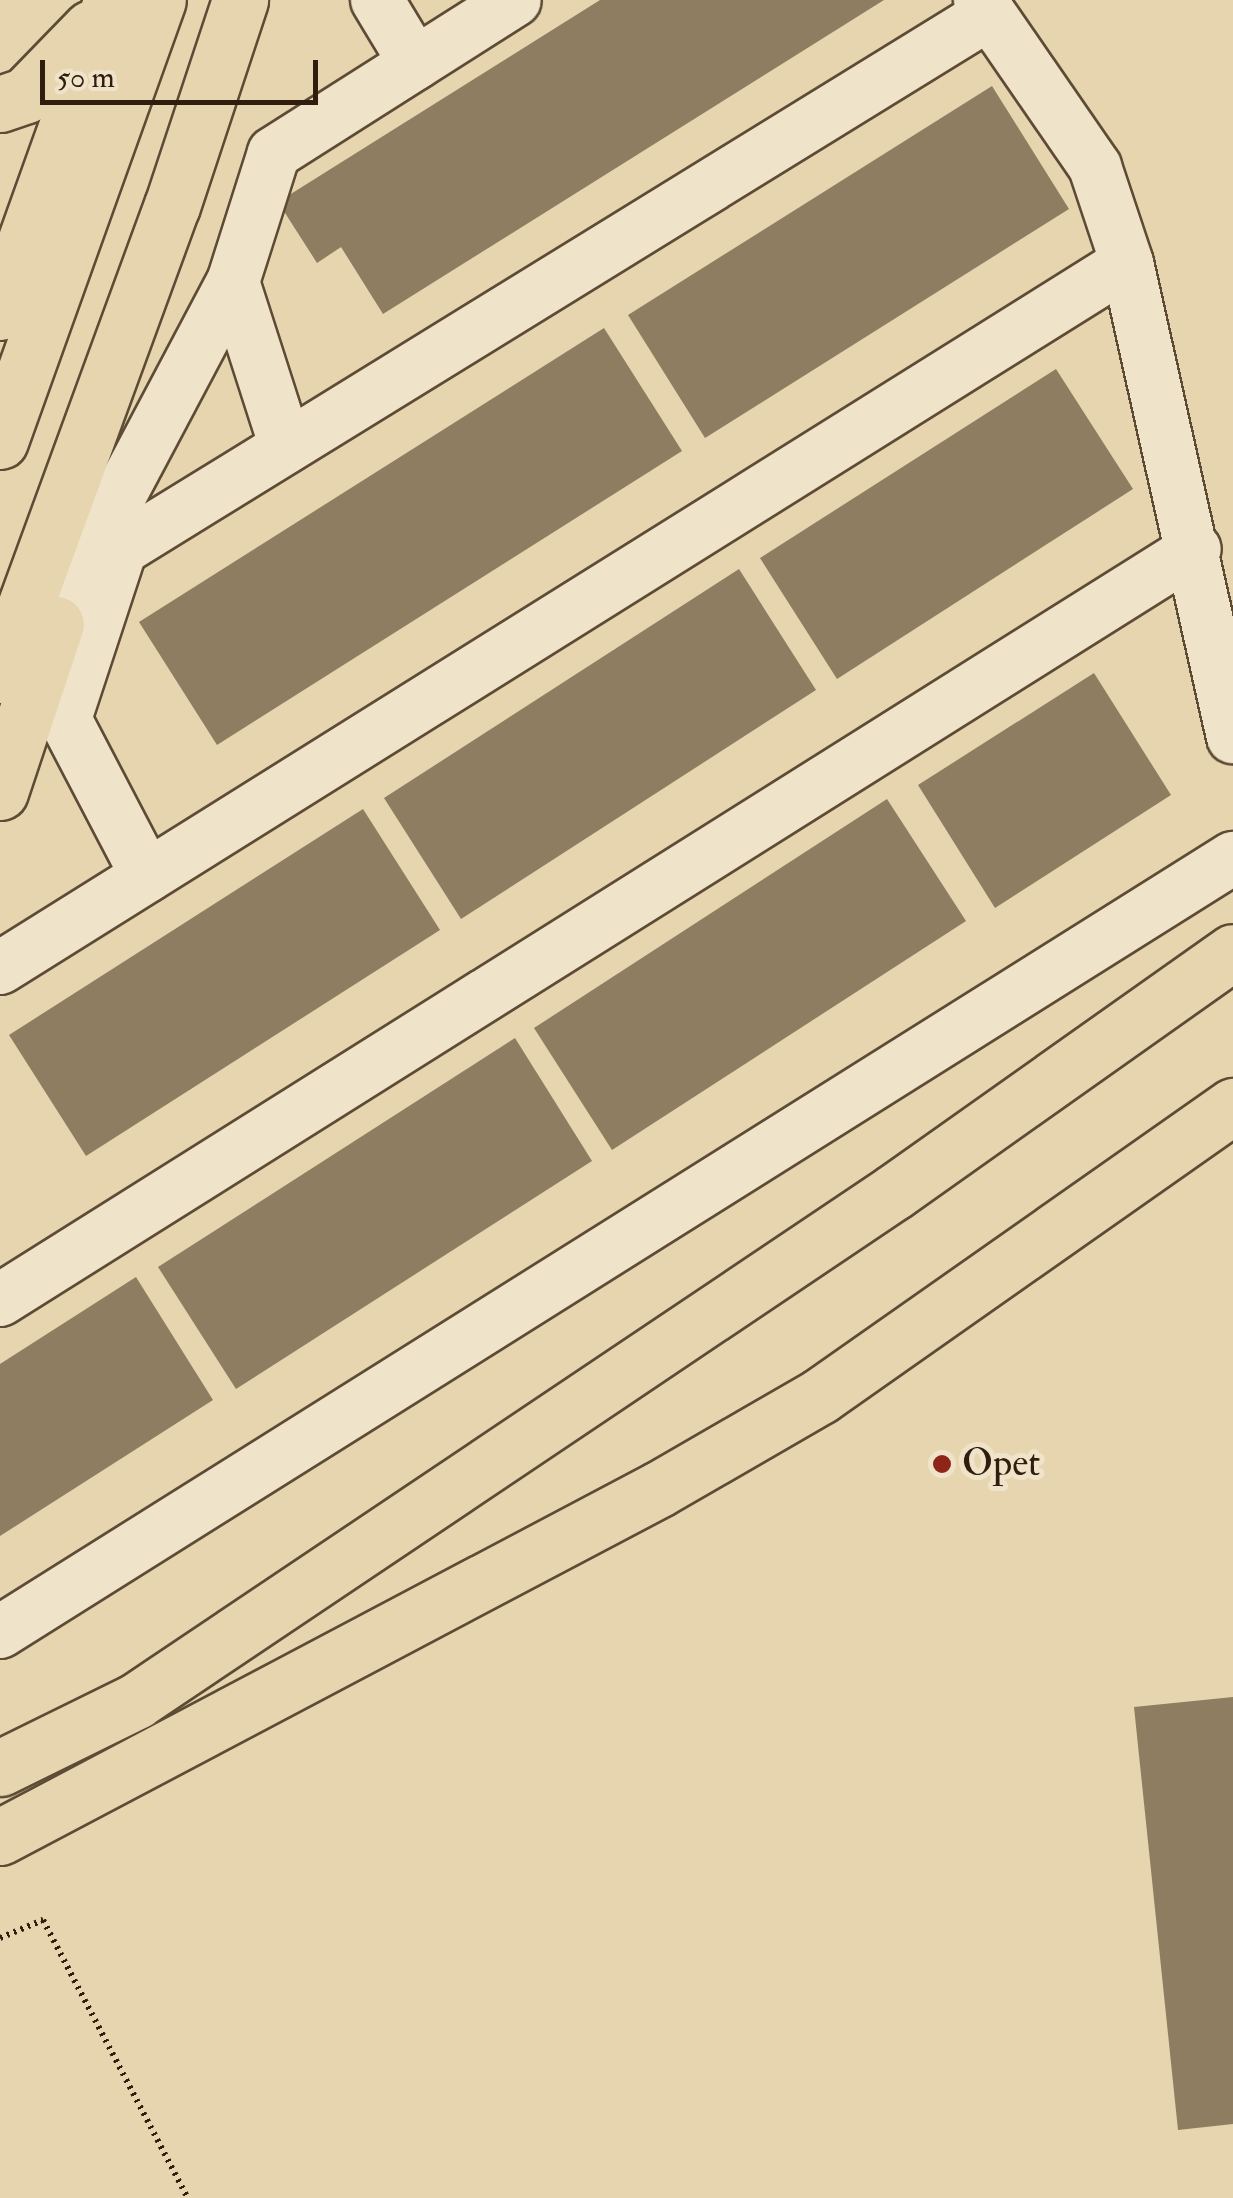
<!DOCTYPE html>
<html>
<head>
<meta charset="utf-8">
<style>
  body { margin:0 }
  #map { position:relative; width:1233px; height:2198px; overflow:hidden; background:#e6d5ae; font-family:"IM FELL Double Pica",serif }
  div>[style] { position:absolute }
  [style*='--x'] { left:calc(var(--x)*1px); top:calc(var(--y)*1px); width:calc(var(--w)*1px); rotate:calc(var(--a)*1deg) }
  .building>* { inset:0; background:#8f7d61 }
  .path>* { height:6px; margin-top:-3px; transform-origin:0; background:repeating-linear-gradient(90deg,#311d0e 0 2.5px,transparent 0 7.5px) }
  .roads { filter:drop-shadow(2px 0 #5e4b36) drop-shadow(-2px 0 #5e4b36) drop-shadow(0 2px #5e4b36) drop-shadow(0 -2px #5e4b36) }
  .minor>* { height:52px; margin:-26px; padding:0 26px; transform-origin:26px; border-radius:26px; background:#efe4ca }
  .major>* { height:55px; margin:-27.5px; padding:0 27.5px; transform-origin:27.5px; border-radius:27.5px; background:#e6d5ae }
  .highway>* { height:55px; margin:-27.5px; padding:0 27.5px; transform-origin:27.5px; border-radius:27.5px; background:#e6d5ae }
  .dots>* { width:28px; height:28px; translate:-50% -50%; box-sizing:border-box; border:5px solid #efe4ca; border-radius:50% }
  span { translate:-50% -50%; white-space:nowrap; text-align:center; line-height:1.15; -webkit-text-stroke:10px #efe4ca; paint-order:stroke }
  .poi-label { font-size:38px; color:#311d0e }
  .left { translate:0 -50%; text-align:left }
  .scale { position:absolute; left:40px; top:60px; width:278px; height:45px; box-sizing:border-box; border:5px solid #311d0e; border-top:0; padding-left:12px; font-size:30px; line-height:35px; white-space:nowrap; color:#311d0e; -webkit-text-stroke:8px #efe4ca; paint-order:stroke }
</style>
</head>
<body>
<div id="map">
  <div class="building">
    <i style="clip-path:polygon(600px 0,884px 0,383px 314px,341px 247px,317px 263px,278px 202px)"></i>
    <i style="clip-path:polygon(992px 86px,1069px 209px,705px 438px,628px 315px)"></i>
    <i style="clip-path:polygon(604px 328px,682px 451px,217px 745px,139px 622px)"></i>
    <i style="clip-path:polygon(1056px 369px,1133px 489px,837px 679px,760px 558px)"></i>
    <i style="clip-path:polygon(739px 569px,816px 690px,461px 919px,384px 798px)"></i>
    <i style="clip-path:polygon(1094px 673px,1171px 795px,995px 908px,918px 785px)"></i>
    <i style="clip-path:polygon(887px 799px,966px 921px,612px 1150px,534px 1028px)"></i>
    <i style="clip-path:polygon(363px 809px,440px 930px,86px 1156px,9px 1035px)"></i>
    <i style="clip-path:polygon(515px 1038px,592px 1161px,236px 1389px,158px 1267px)"></i>
    <i style="clip-path:polygon(136px 1277px,213px 1400px,0 1536px,0 1364px)"></i>
    <i style="clip-path:polygon(1233px 1697px,1233px 2124px,1178px 2130px,1134px 1707px)"></i>
  </div>
  <div class="path">
    <i style="--x:0;--y:1938;--w:47;--a:-22.7"></i>
    <i style="--x:43;--y:1920;--w:314;--a:62.5"></i>
  </div>
  <div class="roads">
    <div class="minor">
      <i style="--x:377;--y:0;--w:74;--a:58.9"></i>
      <i style="--x:980;--y:0;--w:203;--a:55.4"></i>
      <i style="--x:1095;--y:167;--w:101;--a:71.6"></i>
      <i style="--x:1127;--y:263;--w:486;--a:77.4"></i>
      <i style="--x:286;--y:447;--w:173;--a:-107.8"></i>
      <i style="--x:233;--y:282;--w:135;--a:-72.4"></i>
      <i style="--x:274;--y:153;--w:285;--a:-32.4"></i>
      <i style="--x:65;--y:599;--w:359;--a:-62.1"></i>
      <i style="--x:147;--y:876;--w:177;--a:-117.6"></i>
      <i style="--x:65;--y:719;--w:179;--a:-71.8"></i>
      <i style="--x:121;--y:549;--w:1020;--a:-31.65"></i>
      <i style="--x:0;--y:968;--w:1329;--a:-32.03"></i>
      <i style="--x:0;--y:1300;--w:1411;--a:-32.15"></i>
      <i style="--x:0;--y:1632;--w:1456;--a:-32.12"></i>
    </div>
    <div class="major">
      <i style="--x:0;--y:1768;--w:152;--a:-26.2"></i>
      <i style="--x:136;--y:1701;--w:913;--a:-33.88"></i>
      <i style="--x:894;--y:1192;--w:415;--a:-35.3"></i>
      <i style="--x:0;--y:1837;--w:745;--a:-27.84"></i>
      <i style="--x:659;--y:1489;--w:186;--a:-30"></i>
      <i style="--x:820;--y:1396;--w:505;--a:-35.08"></i>
    </div>
    <div class="highway">
      <i style="--x:0;--y:104;--w:28;--a:-19"></i>
      <i style="--x:26;--y:95;--w:93;--a:-45.9"></i>
      <i style="--x:0;--y:312;--w:331;--a:-70.3"></i>
      <i style="--x:0;--y:441;--w:468;--a:-70.3"></i>
      <i style="--x:0;--y:675;--w:500;--a:-69.9"></i>
      <i style="--x:172;--y:206;--w:217;--a:-71.7"></i>
      <i style="--x:0;--y:792;--w:177;--a:-71.6"></i>
    </div>
  </div>
  <div class="dots">
    <i style="left:942px;top:1464px;background:#8f2418"></i>
  </div>
  <div class="poi-label">
    <span class="left" style="left:962px;top:1464px">Opet</span>
  </div>
  <div class="scale">50 m</div>
</div>
</body>
</html>
